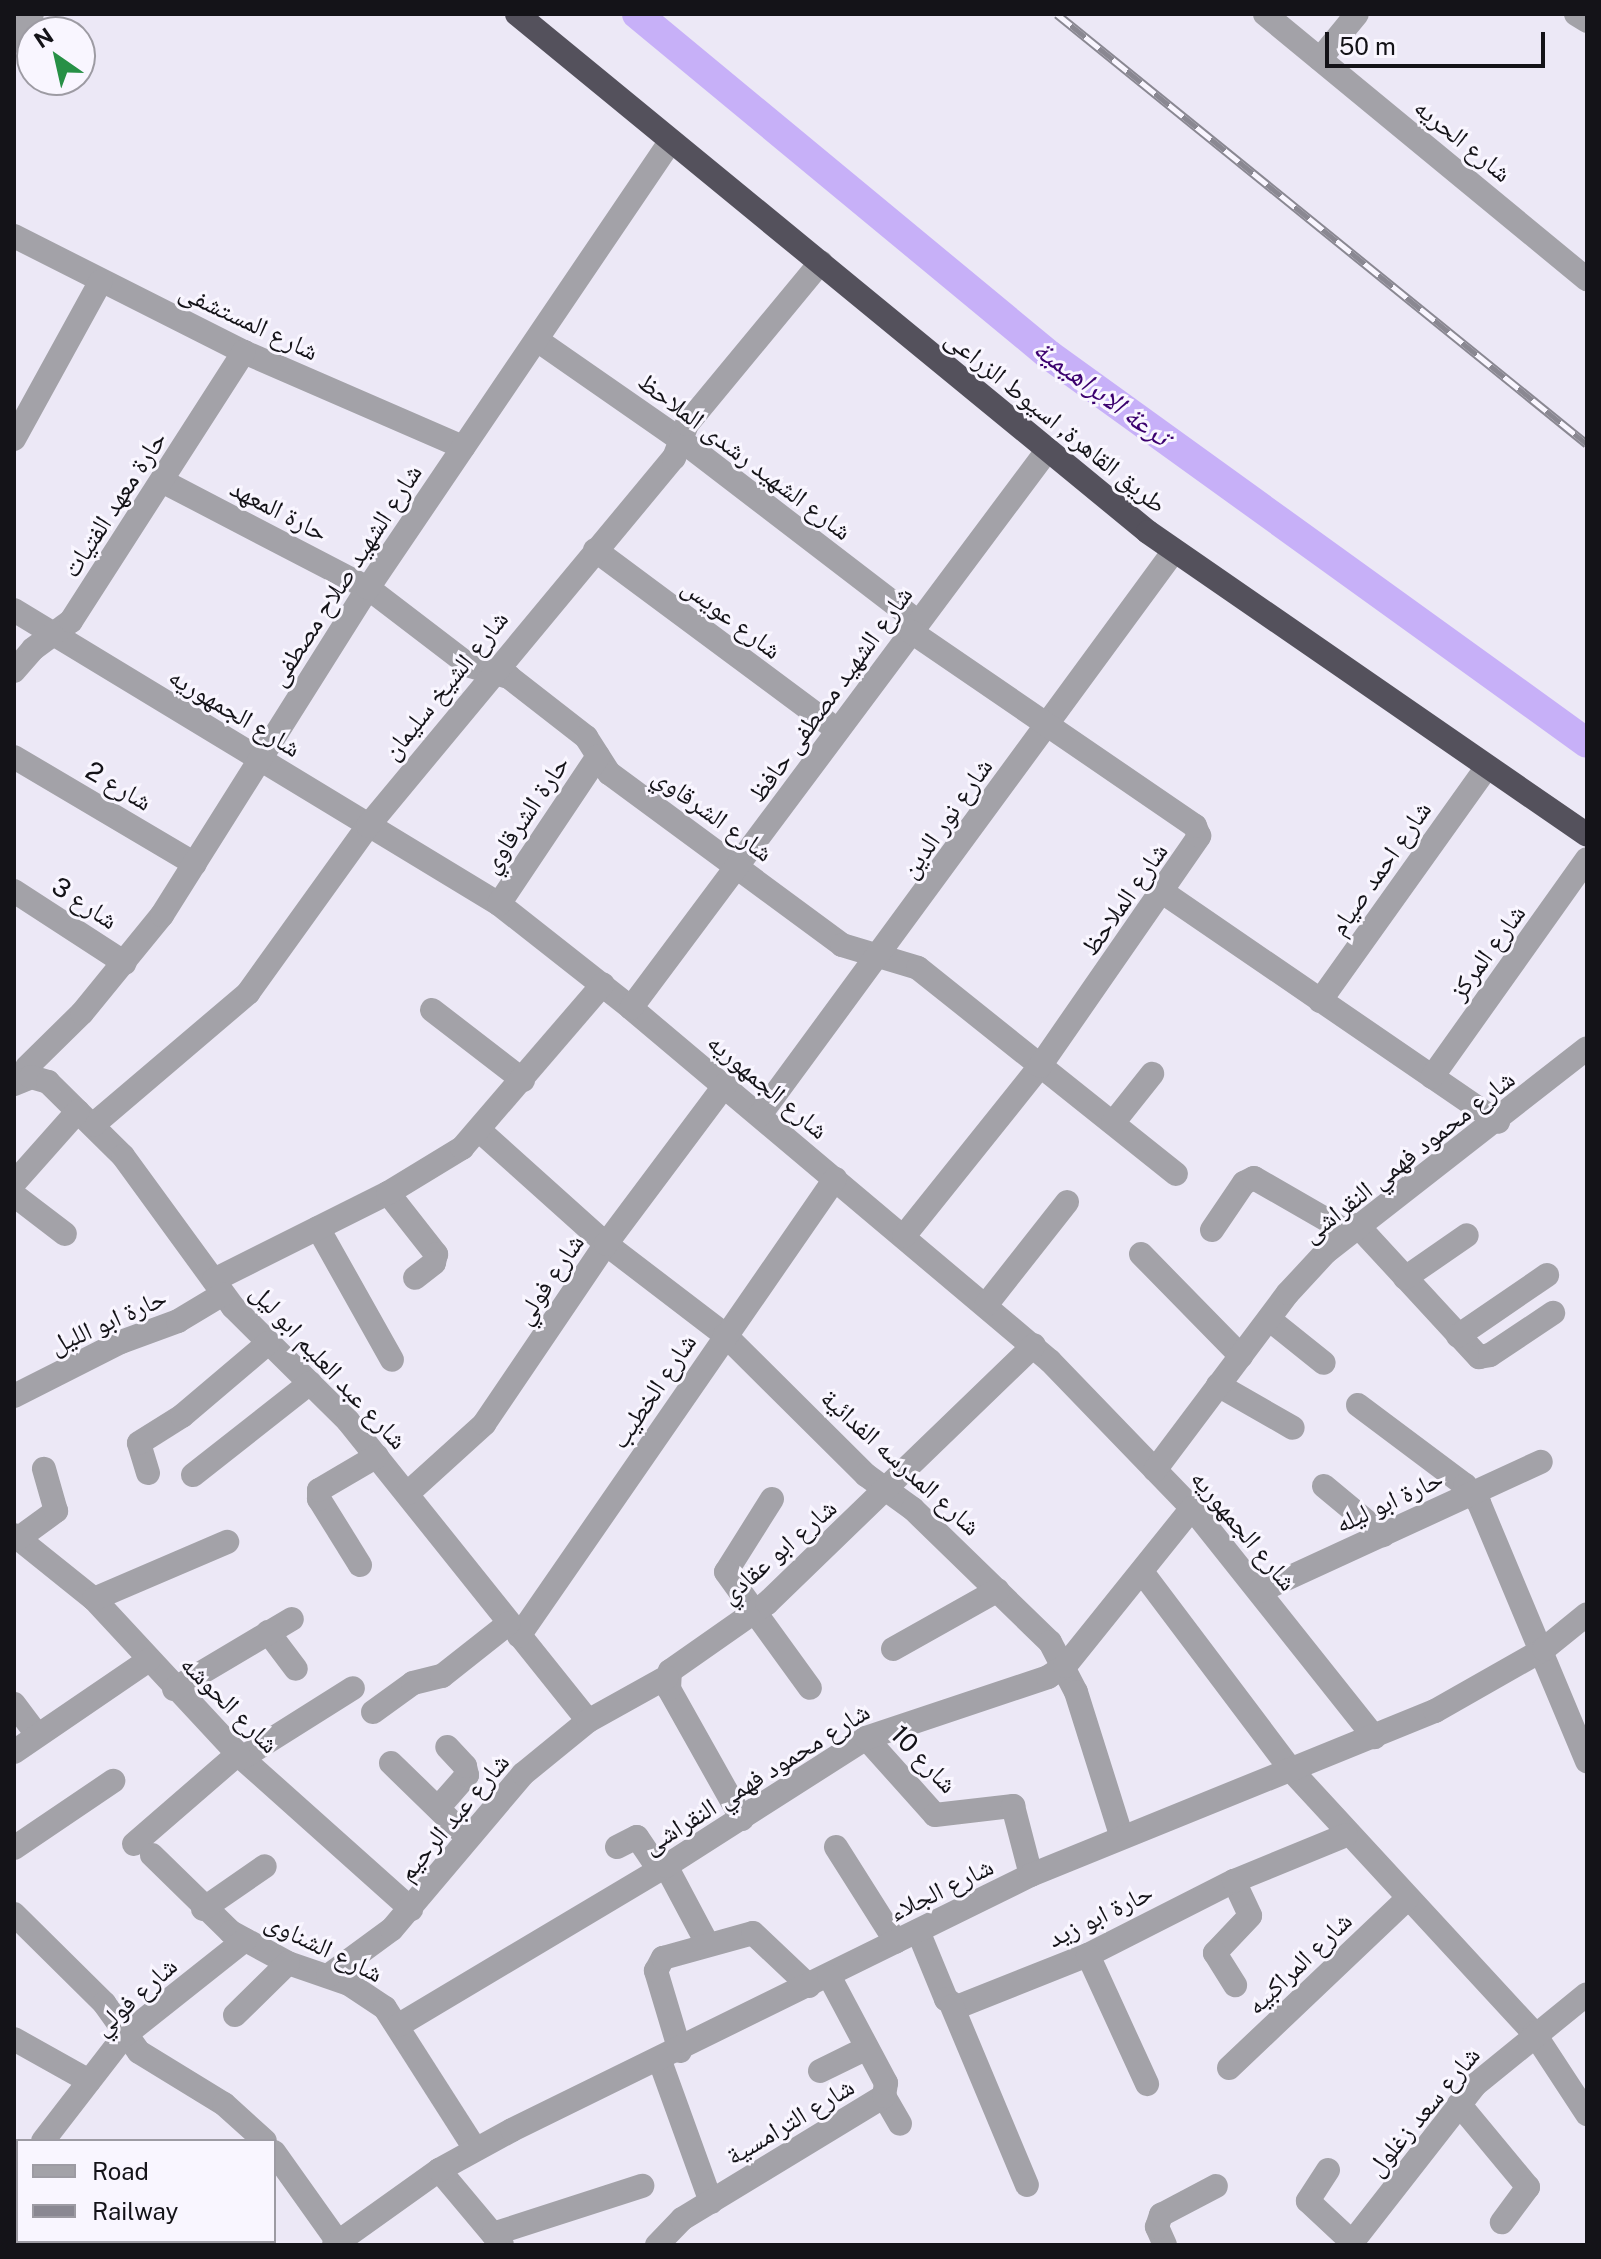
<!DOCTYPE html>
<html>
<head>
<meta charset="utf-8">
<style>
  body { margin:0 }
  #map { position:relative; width:1601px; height:2259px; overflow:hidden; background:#ece8f6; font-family:"Public Sans","Noto Naskh Arabic",sans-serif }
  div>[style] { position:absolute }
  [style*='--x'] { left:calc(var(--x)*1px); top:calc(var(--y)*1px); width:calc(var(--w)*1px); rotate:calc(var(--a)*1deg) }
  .canal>* { height:30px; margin:-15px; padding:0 15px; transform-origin:15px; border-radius:15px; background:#c7b0f8 }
  .minor>* { height:24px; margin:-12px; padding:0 12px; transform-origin:12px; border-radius:12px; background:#a3a2a8 }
  .highway>* { height:24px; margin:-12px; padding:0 12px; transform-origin:12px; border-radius:12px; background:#54515c }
  .rail>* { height:9px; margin-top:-4.5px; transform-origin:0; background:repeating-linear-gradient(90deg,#f9f6ff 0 18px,#8a8892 0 36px); box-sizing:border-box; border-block:2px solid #8a8892 }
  span { translate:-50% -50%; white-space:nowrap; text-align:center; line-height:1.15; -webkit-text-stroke:6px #f9f6ff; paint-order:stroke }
  .street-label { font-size:26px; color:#141318 }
  .water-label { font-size:28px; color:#3b006e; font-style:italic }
  .frame { position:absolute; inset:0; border:16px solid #141318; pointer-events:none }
  .legend { position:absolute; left:16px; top:2139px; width:260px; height:104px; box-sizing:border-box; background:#f9f6ff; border:2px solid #9d9ba3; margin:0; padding:10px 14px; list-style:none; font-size:24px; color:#141318 }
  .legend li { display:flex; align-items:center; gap:16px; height:40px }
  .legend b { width:40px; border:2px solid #9d9ba3 }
  .north { position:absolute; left:16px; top:16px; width:80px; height:80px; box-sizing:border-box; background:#f9f6ff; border:2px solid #9d9ba3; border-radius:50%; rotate:326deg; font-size:22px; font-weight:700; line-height:32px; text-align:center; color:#141318 }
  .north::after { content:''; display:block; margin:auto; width:28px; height:36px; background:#279046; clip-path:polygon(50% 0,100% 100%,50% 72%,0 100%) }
  .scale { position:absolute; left:1325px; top:32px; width:220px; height:36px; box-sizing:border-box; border:4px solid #141318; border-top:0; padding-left:10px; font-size:24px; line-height:28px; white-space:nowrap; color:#141318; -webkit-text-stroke:6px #f9f6ff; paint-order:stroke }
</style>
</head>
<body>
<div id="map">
  <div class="canal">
    <i style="--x:637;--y:14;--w:535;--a:39.61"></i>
    <i style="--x:1049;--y:355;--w:663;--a:35.8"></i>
  </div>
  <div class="minor">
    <i style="--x:1265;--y:14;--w:417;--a:39.5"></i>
    <i style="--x:1576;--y:14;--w:13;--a:32"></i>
    <i style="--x:14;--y:41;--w:32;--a:-56"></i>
    <i style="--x:1320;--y:59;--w:58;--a:-50.6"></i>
    <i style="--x:14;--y:236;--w:258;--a:26.8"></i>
    <i style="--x:244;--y:352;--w:239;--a:23.5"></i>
    <i style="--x:537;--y:340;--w:175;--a:34.8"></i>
    <i style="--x:681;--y:440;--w:297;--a:37.5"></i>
    <i style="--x:14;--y:439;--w:180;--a:-61.2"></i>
    <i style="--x:164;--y:482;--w:230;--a:27.5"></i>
    <i style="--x:368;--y:588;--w:128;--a:37.4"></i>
    <i style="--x:470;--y:666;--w:41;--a:15.8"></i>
    <i style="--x:509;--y:677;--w:98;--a:37.9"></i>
    <i style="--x:586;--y:737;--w:43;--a:57.4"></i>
    <i style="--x:609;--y:773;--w:290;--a:36.4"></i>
    <i style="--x:842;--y:945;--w:79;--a:16.8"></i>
    <i style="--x:918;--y:968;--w:330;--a:38.6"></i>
    <i style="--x:595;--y:550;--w:302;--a:36.6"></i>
    <i style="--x:14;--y:610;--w:567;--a:31.22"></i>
    <i style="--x:499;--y:904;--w:168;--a:38.2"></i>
    <i style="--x:631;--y:1008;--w:548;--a:40.11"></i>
    <i style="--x:1050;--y:1361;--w:204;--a:46"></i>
    <i style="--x:1192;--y:1508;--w:293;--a:51.5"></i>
    <i style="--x:14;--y:671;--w:29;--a:-49"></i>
    <i style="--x:33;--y:649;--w:47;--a:-36.4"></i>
    <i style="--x:71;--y:621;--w:320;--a:-57.3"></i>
    <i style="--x:14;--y:757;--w:210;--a:30.6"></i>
    <i style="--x:14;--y:891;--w:132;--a:33"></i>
    <i style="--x:1164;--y:893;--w:405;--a:34.4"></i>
    <i style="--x:499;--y:904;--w:178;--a:-56.2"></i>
    <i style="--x:1320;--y:1001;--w:286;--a:-54.5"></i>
    <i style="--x:631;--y:1008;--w:694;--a:-53.26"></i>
    <i style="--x:432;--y:1010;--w:115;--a:37.6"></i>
    <i style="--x:27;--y:1067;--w:77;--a:-44.5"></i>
    <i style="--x:82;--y:1013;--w:127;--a:-50.8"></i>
    <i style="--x:162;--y:915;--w:386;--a:-57.8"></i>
    <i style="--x:368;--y:588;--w:539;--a:-55.9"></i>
    <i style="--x:1432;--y:1077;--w:267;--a:-54.6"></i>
    <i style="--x:14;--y:1084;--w:18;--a:-22"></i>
    <i style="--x:31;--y:1077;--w:18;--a:16"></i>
    <i style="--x:48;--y:1082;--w:105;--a:44.6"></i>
    <i style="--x:123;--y:1156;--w:187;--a:53.9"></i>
    <i style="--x:233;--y:1307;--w:162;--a:44.7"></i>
    <i style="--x:348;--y:1421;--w:384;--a:51.3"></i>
    <i style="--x:760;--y:1115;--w:700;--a:-53.72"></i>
    <i style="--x:1113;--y:1123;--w:63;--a:-51.5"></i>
    <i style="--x:93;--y:1125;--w:204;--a:-40.4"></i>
    <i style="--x:248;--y:993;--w:206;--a:-54.3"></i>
    <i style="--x:368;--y:826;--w:479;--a:-50.3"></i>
    <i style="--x:674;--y:458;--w:36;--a:-69"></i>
    <i style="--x:687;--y:424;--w:210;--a:-50.4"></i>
    <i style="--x:480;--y:1131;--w:169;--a:41.9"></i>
    <i style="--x:606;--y:1244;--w:150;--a:37.4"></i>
    <i style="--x:725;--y:1335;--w:199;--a:44.8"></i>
    <i style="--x:866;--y:1475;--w:58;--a:35.9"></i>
    <i style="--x:913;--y:1509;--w:191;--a:44.2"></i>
    <i style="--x:1050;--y:1642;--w:56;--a:62.5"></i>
    <i style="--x:1076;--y:1692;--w:150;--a:72.5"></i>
    <i style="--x:14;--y:1183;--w:96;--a:-48.4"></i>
    <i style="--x:388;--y:1193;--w:78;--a:51.8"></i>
    <i style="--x:436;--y:1254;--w:9;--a:103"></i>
    <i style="--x:434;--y:1263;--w:24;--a:142"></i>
    <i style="--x:14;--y:1195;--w:64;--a:37.4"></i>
    <i style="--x:1357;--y:1225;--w:180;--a:47.3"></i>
    <i style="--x:1479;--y:1357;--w:11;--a:-10"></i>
    <i style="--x:1490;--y:1355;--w:76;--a:-33.7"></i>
    <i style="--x:318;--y:1228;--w:151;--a:60.7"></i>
    <i style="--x:1212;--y:1230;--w:57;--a:-55.8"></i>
    <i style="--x:1244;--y:1183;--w:11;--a:-27"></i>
    <i style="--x:1254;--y:1178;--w:108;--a:29.9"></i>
    <i style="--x:904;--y:1236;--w:218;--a:-51.3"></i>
    <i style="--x:1040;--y:1066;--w:280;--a:-55.3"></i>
    <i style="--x:1199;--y:836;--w:11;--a:-112"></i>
    <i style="--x:1195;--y:826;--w:345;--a:-145.6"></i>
    <i style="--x:1141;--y:1254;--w:143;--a:45.6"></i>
    <i style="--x:1405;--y:1278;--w:75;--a:-34.7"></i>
    <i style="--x:214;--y:1280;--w:195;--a:-26.6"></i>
    <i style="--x:388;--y:1193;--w:87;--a:-31.3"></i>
    <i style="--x:462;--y:1148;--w:216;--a:-49.3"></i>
    <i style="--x:986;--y:1305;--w:131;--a:-51.8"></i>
    <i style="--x:1269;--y:1319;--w:70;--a:38.7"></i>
    <i style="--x:1458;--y:1336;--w:108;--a:-34.4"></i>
    <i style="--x:1218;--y:1385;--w:86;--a:29.8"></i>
    <i style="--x:14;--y:1396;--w:120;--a:-26.8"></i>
    <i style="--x:121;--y:1342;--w:61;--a:-20.2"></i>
    <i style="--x:178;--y:1321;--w:52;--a:-31"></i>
    <i style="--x:1358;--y:1405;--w:134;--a:36.8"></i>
    <i style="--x:1465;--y:1485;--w:23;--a:52"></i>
    <i style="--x:1479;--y:1503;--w:280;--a:67.3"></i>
    <i style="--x:1155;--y:1470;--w:221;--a:-53.1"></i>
    <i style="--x:1288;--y:1293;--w:56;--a:-47.2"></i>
    <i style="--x:1326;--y:1252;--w:331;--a:-38"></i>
    <i style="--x:148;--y:1473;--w:31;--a:-107"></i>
    <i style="--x:139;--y:1443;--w:51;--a:-32.1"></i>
    <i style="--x:182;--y:1416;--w:113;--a:-40.3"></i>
    <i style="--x:193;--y:1475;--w:149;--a:-38.2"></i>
    <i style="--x:1324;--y:1486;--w:77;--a:39.7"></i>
    <i style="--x:408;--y:1493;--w:103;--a:-42.2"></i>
    <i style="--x:484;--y:1424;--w:217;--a:-55.9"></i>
    <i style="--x:606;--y:1244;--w:199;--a:-53.2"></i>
    <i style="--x:772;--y:1499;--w:86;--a:122.2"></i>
    <i style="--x:726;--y:1572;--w:143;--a:54.1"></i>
    <i style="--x:14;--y:1535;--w:102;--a:38.7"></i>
    <i style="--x:94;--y:1599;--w:217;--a:47.1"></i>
    <i style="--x:242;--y:1758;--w:227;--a:41.8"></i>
    <i style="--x:19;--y:1538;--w:46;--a:-36.1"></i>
    <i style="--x:56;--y:1511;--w:44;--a:-105.9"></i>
    <i style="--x:360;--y:1565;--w:78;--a:-121.8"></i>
    <i style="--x:319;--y:1499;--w:9;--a:-90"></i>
    <i style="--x:319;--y:1490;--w:67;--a:-30.4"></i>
    <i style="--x:1142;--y:1572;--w:249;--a:53"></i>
    <i style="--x:1292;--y:1771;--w:357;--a:47.3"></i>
    <i style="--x:1534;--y:2033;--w:97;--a:56.8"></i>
    <i style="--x:1260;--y:1591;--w:309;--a:-24.7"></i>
    <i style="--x:94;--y:1599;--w:145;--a:-23.2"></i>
    <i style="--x:268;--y:1632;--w:46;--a:52.9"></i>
    <i style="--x:519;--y:1636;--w:556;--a:-55.34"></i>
    <i style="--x:893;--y:1649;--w:120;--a:-29.3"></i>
    <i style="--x:174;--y:1689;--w:137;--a:-30.7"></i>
    <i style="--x:14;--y:1704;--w:38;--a:53"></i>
    <i style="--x:373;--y:1712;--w:49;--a:-35.9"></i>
    <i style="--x:413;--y:1683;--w:30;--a:-14"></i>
    <i style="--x:442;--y:1676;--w:85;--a:-38.3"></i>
    <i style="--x:866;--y:1738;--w:103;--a:48.1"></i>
    <i style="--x:935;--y:1815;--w:79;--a:-6.6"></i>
    <i style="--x:1013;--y:1806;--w:71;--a:75.4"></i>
    <i style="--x:14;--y:1752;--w:163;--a:-34.3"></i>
    <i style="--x:242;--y:1758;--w:131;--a:-32.2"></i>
    <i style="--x:391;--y:1763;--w:106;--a:44.2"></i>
    <i style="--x:438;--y:1808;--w:44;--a:-48.7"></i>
    <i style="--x:467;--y:1775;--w:9;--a:-103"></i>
    <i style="--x:465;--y:1766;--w:26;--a:-133"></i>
    <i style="--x:742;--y:1819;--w:149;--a:-119.3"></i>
    <i style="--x:669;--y:1689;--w:18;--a:-87"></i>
    <i style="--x:670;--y:1671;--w:118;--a:-35"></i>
    <i style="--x:767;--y:1603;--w:371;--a:-44"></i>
    <i style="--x:134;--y:1844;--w:138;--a:-40.9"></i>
    <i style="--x:617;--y:1847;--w:22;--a:-27"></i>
    <i style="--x:637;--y:1837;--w:40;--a:56"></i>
    <i style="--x:836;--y:1847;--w:112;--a:57.7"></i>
    <i style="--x:14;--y:1848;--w:120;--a:-34.1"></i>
    <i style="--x:152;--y:1855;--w:110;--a:44.3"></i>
    <i style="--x:231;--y:1932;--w:65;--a:28.5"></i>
    <i style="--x:288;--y:1963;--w:65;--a:19"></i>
    <i style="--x:349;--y:1984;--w:43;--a:33.7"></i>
    <i style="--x:385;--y:2008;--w:167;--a:57.4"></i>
    <i style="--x:666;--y:1866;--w:87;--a:62"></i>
    <i style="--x:1234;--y:1881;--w:38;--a:65"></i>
    <i style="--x:1250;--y:1916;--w:51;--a:133.4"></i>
    <i style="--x:1215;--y:1953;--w:38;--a:58"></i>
    <i style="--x:203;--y:1909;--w:75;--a:-34.7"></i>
    <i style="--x:14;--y:1914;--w:127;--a:44.7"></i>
    <i style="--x:104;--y:2003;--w:60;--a:54.5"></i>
    <i style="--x:139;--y:2052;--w:100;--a:31.5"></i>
    <i style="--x:224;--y:2104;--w:55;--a:42.1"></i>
    <i style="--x:918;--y:1931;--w:74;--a:67.6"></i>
    <i style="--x:946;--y:1999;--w:14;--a:36"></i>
    <i style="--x:957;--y:2007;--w:141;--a:-21.7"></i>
    <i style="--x:1088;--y:1955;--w:164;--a:-26.9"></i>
    <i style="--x:1234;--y:1881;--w:121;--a:-22.3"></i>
    <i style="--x:1088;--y:1955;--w:142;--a:65.4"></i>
    <i style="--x:328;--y:1976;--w:79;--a:-36.3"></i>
    <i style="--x:392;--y:1929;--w:203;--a:-49.8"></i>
    <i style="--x:523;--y:1774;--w:84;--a:-39.2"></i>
    <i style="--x:588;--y:1721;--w:90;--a:-29.1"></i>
    <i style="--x:952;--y:2006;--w:194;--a:67.3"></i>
    <i style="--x:235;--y:2015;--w:74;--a:-44.5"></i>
    <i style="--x:399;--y:2025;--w:311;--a:-30.8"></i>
    <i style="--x:666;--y:1866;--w:237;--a:-32.6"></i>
    <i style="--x:866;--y:1738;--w:192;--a:-18.5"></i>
    <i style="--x:1048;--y:1677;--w:20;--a:-33"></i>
    <i style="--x:1065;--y:1666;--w:203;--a:-51.2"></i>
    <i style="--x:14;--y:2039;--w:86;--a:29.2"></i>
    <i style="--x:680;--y:2051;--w:84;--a:-106.7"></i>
    <i style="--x:656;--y:1971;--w:15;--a:-62"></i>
    <i style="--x:663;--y:1958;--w:93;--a:-15.5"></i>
    <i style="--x:753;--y:1933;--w:77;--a:43.4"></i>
    <i style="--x:660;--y:2061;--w:150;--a:70.1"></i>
    <i style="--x:1229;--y:2068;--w:245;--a:-43.5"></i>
    <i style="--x:820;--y:2071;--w:52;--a:-26.1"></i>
    <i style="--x:884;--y:2096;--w:32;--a:60"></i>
    <i style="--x:1459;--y:2104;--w:108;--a:50.3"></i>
    <i style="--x:1528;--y:2187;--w:44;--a:126.6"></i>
    <i style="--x:43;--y:2141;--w:134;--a:-52.3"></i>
    <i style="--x:125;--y:2035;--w:153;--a:-38.4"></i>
    <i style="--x:274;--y:2152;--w:110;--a:54.6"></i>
    <i style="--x:439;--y:2170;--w:98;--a:50"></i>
    <i style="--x:1328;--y:2170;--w:37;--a:123"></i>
    <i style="--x:1308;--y:2201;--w:60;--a:43"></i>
    <i style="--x:14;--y:2178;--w:6;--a:-51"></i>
    <i style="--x:14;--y:2206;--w:5;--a:37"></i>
    <i style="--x:493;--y:2234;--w:157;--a:-17.9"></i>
    <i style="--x:66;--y:2241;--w:7;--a:34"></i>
    <i style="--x:204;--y:2245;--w:6;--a:-39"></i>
    <i style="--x:334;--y:2245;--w:129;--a:-35.5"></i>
    <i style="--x:439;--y:2170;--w:83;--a:-28.7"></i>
    <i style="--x:512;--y:2130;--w:578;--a:-26.17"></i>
    <i style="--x:1031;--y:1875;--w:436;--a:-22.1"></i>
    <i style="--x:1435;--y:1711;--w:125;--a:-29.6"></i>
    <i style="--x:1544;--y:1649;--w:55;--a:-39.1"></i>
    <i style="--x:657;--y:2245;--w:36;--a:-46"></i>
    <i style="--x:682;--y:2219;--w:237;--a:-31.3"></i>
    <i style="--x:884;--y:2096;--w:13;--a:-81"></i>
    <i style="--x:886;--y:2083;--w:121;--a:-118"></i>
    <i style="--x:1165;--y:2245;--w:20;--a:-114"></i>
    <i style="--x:1157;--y:2227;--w:13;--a:-72"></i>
    <i style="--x:1161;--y:2215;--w:62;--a:-27.8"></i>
    <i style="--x:1350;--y:2245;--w:203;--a:-52"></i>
    <i style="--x:1475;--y:2085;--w:144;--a:-39.1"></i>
  </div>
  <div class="highway">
    <i style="--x:517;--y:14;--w:816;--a:39.38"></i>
    <i style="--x:1148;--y:532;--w:533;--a:34.61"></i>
  </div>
  <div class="rail">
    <i style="--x:1057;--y:14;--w:682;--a:39.05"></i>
  </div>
  <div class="street-label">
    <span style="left:1463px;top:140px;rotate:39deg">شارع الحريه</span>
    <span style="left:249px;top:321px;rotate:25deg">شارع المستشفى</span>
    <span style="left:1056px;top:421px;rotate:39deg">طريق القاهرة, اسيوط الزراعى</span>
    <span style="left:745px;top:456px;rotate:37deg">شارع الشهيد رشدى الملاحظ</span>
    <span style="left:114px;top:504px;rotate:-57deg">حارة معهد الفتيات</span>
    <span style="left:279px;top:510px;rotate:27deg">حارة المعهد</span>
    <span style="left:345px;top:575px;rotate:-57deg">شارع الشهيد صلاح مصطفى</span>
    <span style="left:732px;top:618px;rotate:37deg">شارع عويس</span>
    <span style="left:445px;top:685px;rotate:-51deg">شارع الشيخ سليمان</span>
    <span style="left:830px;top:694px;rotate:-54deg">شارع الشهيد مصطفى حافظ</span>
    <span style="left:235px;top:712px;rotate:31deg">شارع الجمهوريه</span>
    <span style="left:119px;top:786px;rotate:30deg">شارع 2</span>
    <span style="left:525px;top:814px;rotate:-56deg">حارة الشرقاوي</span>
    <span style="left:713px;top:814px;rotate:36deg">شارع الشرقاوي</span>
    <span style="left:946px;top:818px;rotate:-55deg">شارع نور الدين</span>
    <span style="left:1380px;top:868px;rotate:-55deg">شارع احمد صيام</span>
    <span style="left:1124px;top:899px;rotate:-55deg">شارع الملاحظ</span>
    <span style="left:85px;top:903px;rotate:33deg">شارع 3</span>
    <span style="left:1487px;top:952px;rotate:-54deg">شارع المركز</span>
    <span style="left:768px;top:1086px;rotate:40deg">شارع الجمهوريه</span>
    <span style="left:1408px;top:1156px;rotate:-38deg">شارع محمود فهمي النقراشى</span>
    <span style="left:549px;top:1279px;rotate:-56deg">شارع فولي</span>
    <span style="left:108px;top:1321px;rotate:-24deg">حارة ابو الليل</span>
    <span style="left:329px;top:1366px;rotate:47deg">شارع عبد العليم ابو ليل</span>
    <span style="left:653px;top:1391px;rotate:-56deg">شارع الخطيب</span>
    <span style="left:901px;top:1462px;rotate:42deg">شارع المدرسه الفدائية</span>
    <span style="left:1389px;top:1501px;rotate:-25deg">حارة ابو ليله</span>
    <span style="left:1244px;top:1530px;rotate:50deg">شارع الجمهوريه</span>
    <span style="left:778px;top:1551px;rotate:-41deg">شارع ابو عقادي</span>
    <span style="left:230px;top:1704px;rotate:45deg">شارع الحوشه</span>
    <span style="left:924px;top:1759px;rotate:46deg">شارع 10</span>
    <span style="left:756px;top:1778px;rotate:-32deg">شارع محمود فهمي النقراشى</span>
    <span style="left:453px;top:1817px;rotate:-50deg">شارع عبد الرحيم</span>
    <span style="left:941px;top:1889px;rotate:-26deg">شارع الجلاء</span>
    <span style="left:1100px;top:1915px;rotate:-26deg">حارة ابو زيد</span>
    <span style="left:324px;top:1947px;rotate:26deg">شارع الشناوى</span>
    <span style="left:1299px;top:1963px;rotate:-44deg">شارع المراكبيه</span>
    <span style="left:135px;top:1996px;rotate:-42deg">شارع فولي</span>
    <span style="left:1423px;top:2111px;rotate:-50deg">شارع سعد زغلول</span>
    <span style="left:790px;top:2121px;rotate:-31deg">شارع الترامسية</span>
  </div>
  <div class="water-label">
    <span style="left:1102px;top:392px;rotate:36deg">ترعة الابراهيمية</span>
  </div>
  <div class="frame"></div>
  <ul class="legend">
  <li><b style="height:10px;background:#a3a2a8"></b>Road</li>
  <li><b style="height:10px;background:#8a8892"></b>Railway</li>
  </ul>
  <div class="north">N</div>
  <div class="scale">50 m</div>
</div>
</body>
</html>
